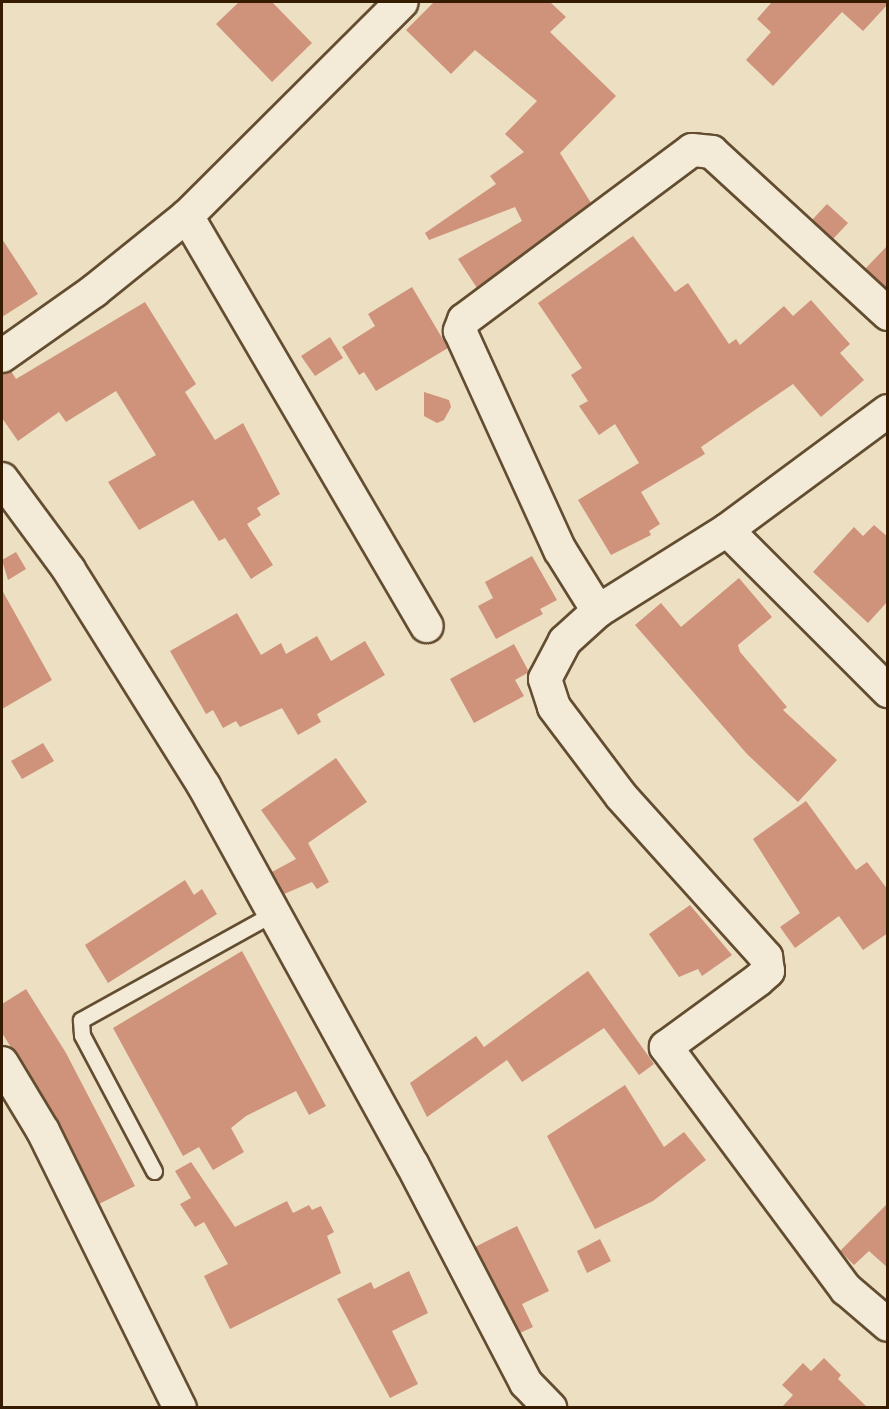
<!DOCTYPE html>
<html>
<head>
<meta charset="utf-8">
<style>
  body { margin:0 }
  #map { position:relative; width:889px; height:1409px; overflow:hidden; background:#ecdfc2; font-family:"Libre Bodoni",serif }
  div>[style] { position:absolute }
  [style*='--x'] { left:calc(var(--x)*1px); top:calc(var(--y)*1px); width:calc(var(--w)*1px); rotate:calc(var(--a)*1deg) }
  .building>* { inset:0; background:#cf927b }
  .roads { filter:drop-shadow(2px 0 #634d30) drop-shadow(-2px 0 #634d30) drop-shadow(0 2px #634d30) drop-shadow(0 -2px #634d30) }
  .lane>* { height:15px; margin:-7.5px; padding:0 7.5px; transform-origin:7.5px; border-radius:7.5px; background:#f3ead7 }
  .street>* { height:32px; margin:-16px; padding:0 16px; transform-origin:16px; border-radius:16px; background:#f3ead7 }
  span { translate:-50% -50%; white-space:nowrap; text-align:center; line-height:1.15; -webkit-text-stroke:6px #f3ead7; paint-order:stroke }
  .frame { position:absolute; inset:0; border:3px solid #351c00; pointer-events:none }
</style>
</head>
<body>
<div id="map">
  <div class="building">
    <i style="clip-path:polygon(239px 2px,272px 2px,312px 43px,272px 82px,216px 24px)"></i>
    <i style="clip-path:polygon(434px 2px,550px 2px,566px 17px,550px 32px,616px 96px,560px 153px,591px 203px,477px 288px,458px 259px,522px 221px,515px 207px,429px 240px,425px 233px,496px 184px,490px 176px,524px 152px,505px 134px,537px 101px,475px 50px,451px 74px,406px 30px)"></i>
    <i style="clip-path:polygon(772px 2px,888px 2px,888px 4px,863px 31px,842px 12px,773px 86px,746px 60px,771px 32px,757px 19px)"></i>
    <i style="clip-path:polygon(827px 204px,848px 223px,833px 239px,812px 220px)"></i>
    <i style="clip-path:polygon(633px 236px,675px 292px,688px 283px,729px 344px,736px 339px,740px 345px,784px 306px,793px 316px,811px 300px,850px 344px,840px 353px,864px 380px,821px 417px,793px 384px,701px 447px,705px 454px,641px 492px,660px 524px,649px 531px,651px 535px,611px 555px,578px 500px,639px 463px,615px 424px,599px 435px,579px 406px,588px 401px,571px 375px,582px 368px,538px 303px)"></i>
    <i style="clip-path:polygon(2px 239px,38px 294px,2px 317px)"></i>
    <i style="clip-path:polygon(888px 245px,888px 289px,865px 269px)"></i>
    <i style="clip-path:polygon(412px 287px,448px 348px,376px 391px,364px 372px,359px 375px,342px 347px,375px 326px,368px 314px)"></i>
    <i style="clip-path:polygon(145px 302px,196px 384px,185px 392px,215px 440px,243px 423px,280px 494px,257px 508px,261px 515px,247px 524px,273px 565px,251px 579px,225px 538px,219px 541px,193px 500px,139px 530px,108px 482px,156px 455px,116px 391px,66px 422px,59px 412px,18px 441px,2px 418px,2px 374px,11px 371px,16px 379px)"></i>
    <i style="clip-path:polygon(330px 337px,343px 358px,315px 376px,301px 356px)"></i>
    <i style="clip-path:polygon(424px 392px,449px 400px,451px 407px,444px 420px,437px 423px,424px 416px)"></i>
    <i style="clip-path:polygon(874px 525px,888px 537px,888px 601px,868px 623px,813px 572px,854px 527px,863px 536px)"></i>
    <i style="clip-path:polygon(16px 552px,26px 569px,8px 580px,2px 560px)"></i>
    <i style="clip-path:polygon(532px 556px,557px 600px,540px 609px,543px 614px,496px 639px,478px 606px,493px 598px,485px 582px)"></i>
    <i style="clip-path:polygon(739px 578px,772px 617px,738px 645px,740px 652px,787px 707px,783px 710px,837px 760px,798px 802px,747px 754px,635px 625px,661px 603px,681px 627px)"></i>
    <i style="clip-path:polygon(2px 590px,52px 680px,2px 709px)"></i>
    <i style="clip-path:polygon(237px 613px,261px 655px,281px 643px,286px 654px,317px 636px,331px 661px,365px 641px,385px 675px,317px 714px,321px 722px,298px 735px,282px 708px,240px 727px,236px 721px,223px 728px,213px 710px,206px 714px,170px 651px)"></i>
    <i style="clip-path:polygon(514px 644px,529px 672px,515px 680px,524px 696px,474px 723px,450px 679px)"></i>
    <i style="clip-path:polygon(43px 743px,54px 761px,22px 779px,11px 761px)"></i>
    <i style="clip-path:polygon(336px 758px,367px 802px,308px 843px,329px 882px,317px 889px,312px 882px,284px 894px,272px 872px,296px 859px,261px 810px)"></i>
    <i style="clip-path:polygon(806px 801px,856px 870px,867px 862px,888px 890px,888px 933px,863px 950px,839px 916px,795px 948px,780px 927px,800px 913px,753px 839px)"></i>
    <i style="clip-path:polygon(185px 880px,194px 895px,202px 889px,217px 914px,108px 983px,85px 945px)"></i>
    <i style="clip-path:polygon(690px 905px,732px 955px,702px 976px,698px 969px,679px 977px,649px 934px)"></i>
    <i style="clip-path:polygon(242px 951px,326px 1106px,309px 1115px,296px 1091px,246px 1116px,231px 1128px,244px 1152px,213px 1170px,199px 1147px,183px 1156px,113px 1028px)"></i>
    <i style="clip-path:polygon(588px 971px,654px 1064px,639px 1075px,604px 1028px,522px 1082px,507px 1060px,427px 1117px,410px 1083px,476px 1036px,484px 1047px)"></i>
    <i style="clip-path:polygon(26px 989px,66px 1053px,135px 1186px,99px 1204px,58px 1122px,2px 1033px,2px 1004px)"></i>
    <i style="clip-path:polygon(625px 1085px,664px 1147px,684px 1132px,706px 1160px,653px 1201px,595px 1229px,547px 1136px)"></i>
    <i style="clip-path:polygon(191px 1162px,235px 1227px,287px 1201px,293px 1213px,309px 1205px,312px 1210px,321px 1206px,334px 1232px,327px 1236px,341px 1273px,230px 1329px,204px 1276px,228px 1264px,204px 1222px,195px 1227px,180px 1204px,191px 1198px,175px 1171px)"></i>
    <i style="clip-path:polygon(888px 1203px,888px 1268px,869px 1251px,854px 1265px,840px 1251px)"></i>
    <i style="clip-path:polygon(517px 1226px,549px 1291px,522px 1304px,533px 1327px,520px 1333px,475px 1247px)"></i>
    <i style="clip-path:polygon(600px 1239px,611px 1261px,587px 1273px,577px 1251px)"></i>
    <i style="clip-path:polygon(409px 1271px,428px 1313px,392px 1331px,418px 1384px,390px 1398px,337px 1299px,371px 1282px,374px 1289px)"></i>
    <i style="clip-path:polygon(824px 1358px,841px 1375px,838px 1379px,867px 1407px,782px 1407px,793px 1395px,782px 1385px,803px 1363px,811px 1371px)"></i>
  </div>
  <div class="roads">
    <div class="lane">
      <i style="--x:154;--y:1171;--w:154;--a:-117.9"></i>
      <i style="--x:82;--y:1035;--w:15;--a:-94"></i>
      <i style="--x:81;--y:1020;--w:221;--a:-29"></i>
    </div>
    <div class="street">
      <i style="--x:187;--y:216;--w:475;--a:59.7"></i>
      <i style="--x:888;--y:314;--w:239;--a:-137.4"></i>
      <i style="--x:712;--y:152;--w:20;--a:-174"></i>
      <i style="--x:692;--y:150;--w:284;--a:143.3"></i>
      <i style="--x:464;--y:320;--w:12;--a:110"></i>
      <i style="--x:460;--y:331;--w:241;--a:65.5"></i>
      <i style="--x:560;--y:550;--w:72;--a:58.1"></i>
      <i style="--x:598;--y:611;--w:152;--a:-32.1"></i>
      <i style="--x:727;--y:530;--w:200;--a:-36.5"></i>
      <i style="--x:2;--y:356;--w:113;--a:-35.2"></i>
      <i style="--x:94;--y:291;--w:119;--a:-38.9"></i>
      <i style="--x:187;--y:216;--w:303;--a:-44.9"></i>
      <i style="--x:2;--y:479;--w:113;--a:53.6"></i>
      <i style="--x:69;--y:570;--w:255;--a:58"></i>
      <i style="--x:204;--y:786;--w:431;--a:61.2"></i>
      <i style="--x:412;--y:1164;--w:247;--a:62.5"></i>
      <i style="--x:526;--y:1383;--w:35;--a:46"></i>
      <i style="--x:727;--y:530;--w:228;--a:45"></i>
      <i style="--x:598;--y:611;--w:45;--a:137.7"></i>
      <i style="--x:565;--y:641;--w:43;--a:117.8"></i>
      <i style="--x:545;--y:679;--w:29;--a:72"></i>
      <i style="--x:554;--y:707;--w:111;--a:53"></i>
      <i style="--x:621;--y:796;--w:217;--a:48"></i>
      <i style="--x:766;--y:957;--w:14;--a:82"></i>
      <i style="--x:768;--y:971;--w:13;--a:138"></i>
      <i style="--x:758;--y:980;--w:114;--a:143.9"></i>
      <i style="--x:666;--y:1047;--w:302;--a:53.4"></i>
      <i style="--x:846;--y:1289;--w:55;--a:40.6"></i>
      <i style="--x:2;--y:1063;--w:79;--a:58.9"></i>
      <i style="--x:43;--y:1131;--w:309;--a:63.7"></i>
    </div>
  </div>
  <div class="frame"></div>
</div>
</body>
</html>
